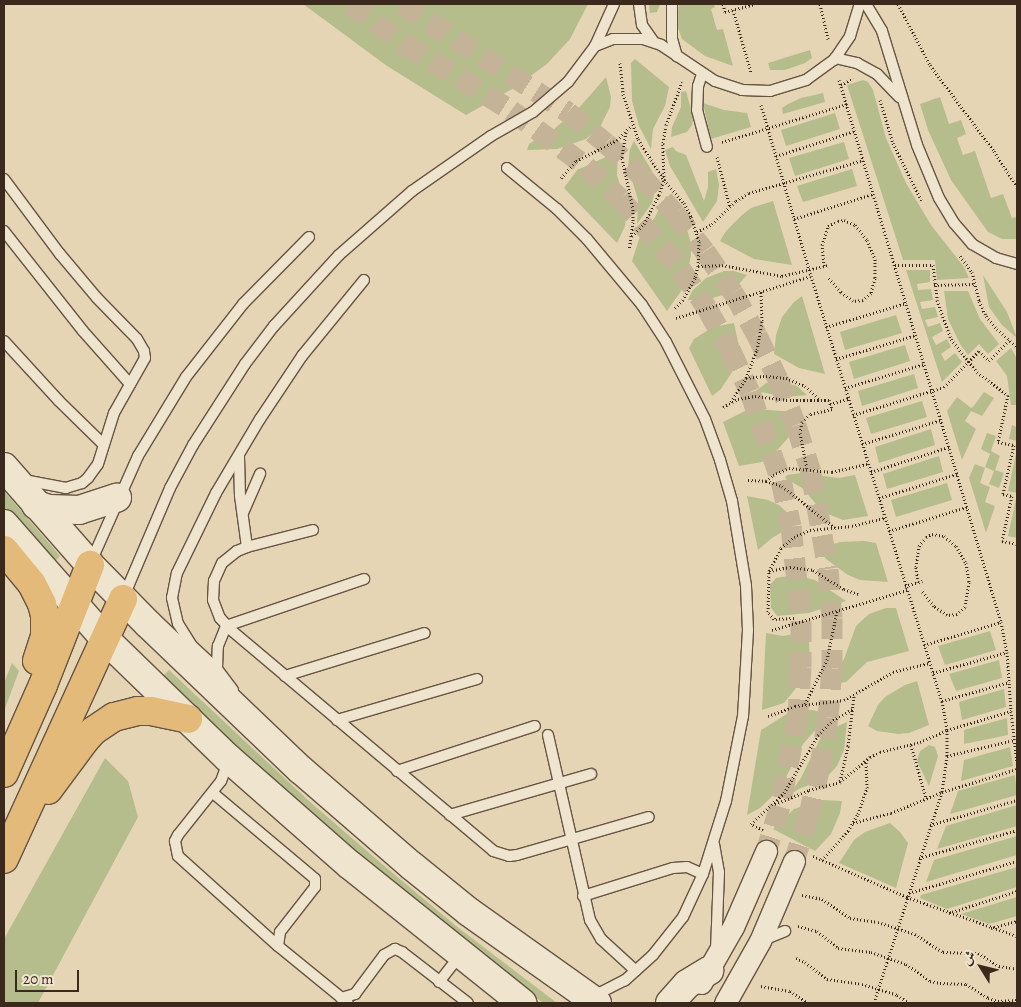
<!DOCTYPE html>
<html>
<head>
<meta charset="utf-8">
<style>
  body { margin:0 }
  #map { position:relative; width:1021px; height:1007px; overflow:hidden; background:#e6d5b4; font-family:Alegreya,Amiri,serif }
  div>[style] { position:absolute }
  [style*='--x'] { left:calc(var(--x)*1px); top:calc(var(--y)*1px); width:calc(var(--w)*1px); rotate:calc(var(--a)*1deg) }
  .green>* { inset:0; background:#b5bd8d }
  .street-tunnel>* { height:21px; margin-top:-10.5px; transform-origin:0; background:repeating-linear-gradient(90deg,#c4b396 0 21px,transparent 0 32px) }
  .path>* { height:3px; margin-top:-1.5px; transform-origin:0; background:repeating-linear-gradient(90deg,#3b291d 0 1px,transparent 0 3.5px) }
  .roads { filter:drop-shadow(1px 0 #665443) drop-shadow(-1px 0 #665443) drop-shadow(0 1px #665443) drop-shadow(0 -1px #665443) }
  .lane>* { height:10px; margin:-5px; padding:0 5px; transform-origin:5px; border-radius:5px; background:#efe4ce }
  .street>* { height:21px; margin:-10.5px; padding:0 10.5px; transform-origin:10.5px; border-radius:10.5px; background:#efe4ce }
  .secondary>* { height:28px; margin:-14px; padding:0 14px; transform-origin:14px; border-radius:14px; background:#efe4ce }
  .primary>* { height:28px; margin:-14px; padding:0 14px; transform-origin:14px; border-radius:14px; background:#e3ba7a }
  span { translate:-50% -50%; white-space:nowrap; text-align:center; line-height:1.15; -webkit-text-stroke:4px #efe4ce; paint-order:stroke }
  .frame { position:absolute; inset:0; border:5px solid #3b291d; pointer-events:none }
  .north { position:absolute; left:956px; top:942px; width:50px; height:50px; -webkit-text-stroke:4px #efe4ce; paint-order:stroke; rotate:306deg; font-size:14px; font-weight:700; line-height:20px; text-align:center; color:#3b291d }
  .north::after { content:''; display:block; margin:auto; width:18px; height:22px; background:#3b291d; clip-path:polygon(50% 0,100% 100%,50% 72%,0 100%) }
  .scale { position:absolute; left:15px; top:970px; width:64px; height:22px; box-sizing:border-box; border:2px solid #3b291d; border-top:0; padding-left:6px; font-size:15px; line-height:18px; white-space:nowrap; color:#3b291d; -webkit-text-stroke:4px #efe4ce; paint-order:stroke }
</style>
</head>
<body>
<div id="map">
  <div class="green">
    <i style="clip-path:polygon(303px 4px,588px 4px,570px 39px,547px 64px,514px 88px,466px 115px,387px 66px)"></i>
    <i style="clip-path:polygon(649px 4px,660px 4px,657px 12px,650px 13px)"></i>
    <i style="clip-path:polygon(679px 4px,714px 4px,715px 7px,711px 9px,717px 30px,723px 29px,733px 66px,705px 56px,682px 39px,676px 23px)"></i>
    <i style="clip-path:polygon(810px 50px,812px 58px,805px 63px,785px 70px,770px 70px,768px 63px)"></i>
    <i style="clip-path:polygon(635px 59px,669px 87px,665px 106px,653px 129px,651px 149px,639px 126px,632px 101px,631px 63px)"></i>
    <i style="clip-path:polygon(606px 77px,611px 97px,610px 107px,601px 125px,594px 133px,586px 139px,557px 149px,527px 150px,529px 144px,554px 129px,577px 110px)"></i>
    <i style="clip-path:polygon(863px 80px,868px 82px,873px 90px,886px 138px,906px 183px,931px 225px,964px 267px,969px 278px,937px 280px,935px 260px,903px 260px,847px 85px)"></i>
    <i style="clip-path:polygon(686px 91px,693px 116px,692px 125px,687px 132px,671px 137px,672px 127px,681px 107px,681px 92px)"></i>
    <i style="clip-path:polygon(823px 93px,825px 102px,783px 114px,782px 108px,788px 104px,801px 98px)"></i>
    <i style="clip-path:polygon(940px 97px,949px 124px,961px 120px,966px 134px,957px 138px,963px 155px,975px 151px,991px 198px,1003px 194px,1012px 218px,1017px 217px,1017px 239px,1002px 239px,988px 232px,951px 180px,928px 130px,920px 104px)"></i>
    <i style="clip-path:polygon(703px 103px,724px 110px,747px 113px,751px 127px,711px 139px)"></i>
    <i style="clip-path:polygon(835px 113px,840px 129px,786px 146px,781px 130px)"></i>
    <i style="clip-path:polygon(634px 141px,652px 171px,656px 187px,652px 203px,637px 224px,638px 200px,628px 167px,630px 149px)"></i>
    <i style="clip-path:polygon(844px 142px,849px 159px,795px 176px,789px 158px)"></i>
    <i style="clip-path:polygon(673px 147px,676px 151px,686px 155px,704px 201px,708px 187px,708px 172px,716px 169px,719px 185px,717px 201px,703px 222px,670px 166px,665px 150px)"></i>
    <i style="clip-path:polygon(615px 149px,618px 151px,617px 175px,627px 207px,625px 226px,617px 243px,564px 188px,577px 170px,606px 157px)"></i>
    <i style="clip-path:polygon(852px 169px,857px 186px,803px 202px,797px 186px)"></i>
    <i style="clip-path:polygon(666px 196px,669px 197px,684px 219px,691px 243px,691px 255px,686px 280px,681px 291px,667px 311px,632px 261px,640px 236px,655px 217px)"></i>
    <i style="clip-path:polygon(773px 201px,792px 265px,754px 259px,720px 241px,726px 231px,742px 215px,751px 208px)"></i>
    <i style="clip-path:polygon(906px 270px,930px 270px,930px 282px,917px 284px,918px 290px,931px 289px,933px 300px,920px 302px,922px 309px,935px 307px,938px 317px,925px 320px,928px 327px,940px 323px,943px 331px,932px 337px,936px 345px,947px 339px,951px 347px,941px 354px,945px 361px,955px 353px,962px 362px,942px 382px)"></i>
    <i style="clip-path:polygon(724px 271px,734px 271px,747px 275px,738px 285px,723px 295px,706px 300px,688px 300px,692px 291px,706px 278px)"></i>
    <i style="clip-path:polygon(983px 275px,1007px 312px,1017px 338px,1002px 325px,989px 307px)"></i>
    <i style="clip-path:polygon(944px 291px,968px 291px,980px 319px,999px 344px,988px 354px,979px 344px,968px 355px,960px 344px,948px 319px)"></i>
    <i style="clip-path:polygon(802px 296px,825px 374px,799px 368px,774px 354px,776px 335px,782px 317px,794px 302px)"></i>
    <i style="clip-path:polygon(896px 315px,902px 333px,845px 350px,840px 332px)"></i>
    <i style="clip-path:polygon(734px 323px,739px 347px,734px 369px,721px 389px,712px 396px,689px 348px,694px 339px,713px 327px)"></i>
    <i style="clip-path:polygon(905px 345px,910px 361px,854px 379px,849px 362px)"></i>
    <i style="clip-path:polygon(1011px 348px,1017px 359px,1017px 405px,1011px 405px,1007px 376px,996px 361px)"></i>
    <i style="clip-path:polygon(914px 374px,918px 388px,862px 406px,858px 391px)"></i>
    <i style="clip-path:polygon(779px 381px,797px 386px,807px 395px,785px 397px,756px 391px,766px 383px)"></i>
    <i style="clip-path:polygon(984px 392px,994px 398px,982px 416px,971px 411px,965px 421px,976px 429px,962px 460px,947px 411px,957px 397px,971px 408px,973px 407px)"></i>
    <i style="clip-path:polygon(922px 401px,927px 417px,871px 434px,866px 418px)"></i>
    <i style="clip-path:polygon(757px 409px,783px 411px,794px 415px,792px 426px,788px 438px,772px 456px,762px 462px,739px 466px,723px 422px,745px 411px)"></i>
    <i style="clip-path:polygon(1012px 425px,1017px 427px,1017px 441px,1009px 439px)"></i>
    <i style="clip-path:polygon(931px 429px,935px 445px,879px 463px,875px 447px)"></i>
    <i style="clip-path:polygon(987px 433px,996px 436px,991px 451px,1000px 456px,995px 470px,1004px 473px,999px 488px,989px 484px,994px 471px,985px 467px,990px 454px,981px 449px)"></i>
    <i style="clip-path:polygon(1017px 449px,1017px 493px,1008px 491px)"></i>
    <i style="clip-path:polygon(939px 456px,943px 472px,887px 489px,883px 474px)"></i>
    <i style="clip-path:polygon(975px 464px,985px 468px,980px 483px,990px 487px,985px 502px,995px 506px,986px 533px,969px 478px)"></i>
    <i style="clip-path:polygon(802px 473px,839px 478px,855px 475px,868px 516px,843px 520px,823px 512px,802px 488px,785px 478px,787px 475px)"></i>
    <i style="clip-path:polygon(947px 483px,952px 500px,896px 517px,891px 500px)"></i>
    <i style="clip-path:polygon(4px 491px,60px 556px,53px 564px,4px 509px)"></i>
    <i style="clip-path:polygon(1017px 494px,1017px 538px,1008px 536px)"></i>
    <i style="clip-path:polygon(747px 496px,768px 500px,779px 505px,793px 518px,792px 526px,772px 538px,758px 550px)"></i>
    <i style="clip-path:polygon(864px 541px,876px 543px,888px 582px,860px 580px,848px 575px,826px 559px,818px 549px,840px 542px)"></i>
    <i style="clip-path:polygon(794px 575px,815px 580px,846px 601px,809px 613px,777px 616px,771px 608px,770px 585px,776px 578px)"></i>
    <i style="clip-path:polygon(886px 608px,896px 608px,909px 651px,867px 662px,846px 682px,840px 683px,835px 675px,844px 659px,856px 626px,869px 614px)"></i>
    <i style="clip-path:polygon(808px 631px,810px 657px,804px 678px,784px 703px,762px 710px,766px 633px,783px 636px)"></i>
    <i style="clip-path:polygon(990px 631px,996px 650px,945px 665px,938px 646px)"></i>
    <i style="clip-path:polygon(999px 660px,1002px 678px,956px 691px,949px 674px)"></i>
    <i style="clip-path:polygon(12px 663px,19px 671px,4px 711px,4px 683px)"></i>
    <i style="clip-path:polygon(169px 670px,309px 801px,382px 864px,456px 926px,557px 1003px,543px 1003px,408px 898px,282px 789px,221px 732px,163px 676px)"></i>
    <i style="clip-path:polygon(917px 681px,929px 725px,909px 733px,898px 734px,877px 731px,868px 726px,878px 705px,885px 697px,905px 685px)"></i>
    <i style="clip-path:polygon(1004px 689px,1006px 707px,962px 720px,959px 702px)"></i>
    <i style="clip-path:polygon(812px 710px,826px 713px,827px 717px,803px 744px,780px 789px,760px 808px,747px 815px,761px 730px,790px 712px)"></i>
    <i style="clip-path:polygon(1007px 718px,1008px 735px,964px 744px,964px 730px)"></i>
    <i style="clip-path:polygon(847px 722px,844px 750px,837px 766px,826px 778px,799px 789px,788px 796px,801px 778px,821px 737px,833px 728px)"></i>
    <i style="clip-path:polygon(929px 745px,935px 747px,938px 756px,929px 786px,917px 761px,920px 751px)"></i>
    <i style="clip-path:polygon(1010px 747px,1013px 766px,961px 781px,964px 760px)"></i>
    <i style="clip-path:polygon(105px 758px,128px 781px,138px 817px,38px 1003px,4px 1003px,4px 939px)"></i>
    <i style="clip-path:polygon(1015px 775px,1017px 795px,950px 814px,958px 791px)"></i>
    <i style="clip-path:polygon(822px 800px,842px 801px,840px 813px,831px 834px,815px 851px,773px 829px,794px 809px)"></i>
    <i style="clip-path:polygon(1017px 805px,1017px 826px,937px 849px,946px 826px)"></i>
    <i style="clip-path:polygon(890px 823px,900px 832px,908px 843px,896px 888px,839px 863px,854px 840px,865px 832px)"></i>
    <i style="clip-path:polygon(1017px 836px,1017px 855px,926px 882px,934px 860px)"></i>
    <i style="clip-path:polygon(1017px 867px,1017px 887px,947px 909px,920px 898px,921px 895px)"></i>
    <i style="clip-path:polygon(1017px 897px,1017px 916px,989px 924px,961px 914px)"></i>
  </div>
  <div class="street-tunnel">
    <i style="--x:350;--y:4;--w:68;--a:36"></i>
    <i style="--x:405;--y:44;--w:125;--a:31.9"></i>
    <i style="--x:511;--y:110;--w:94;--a:36.7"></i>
    <i style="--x:586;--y:166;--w:47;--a:43.3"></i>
    <i style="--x:620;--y:198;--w:94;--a:49.3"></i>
    <i style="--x:681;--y:269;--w:47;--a:56.3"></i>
    <i style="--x:707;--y:308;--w:47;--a:60.7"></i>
    <i style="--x:730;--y:349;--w:47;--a:65.1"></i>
    <i style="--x:750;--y:392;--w:93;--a:70.6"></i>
    <i style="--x:781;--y:480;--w:47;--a:77.7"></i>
    <i style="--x:791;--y:526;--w:95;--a:83.9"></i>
    <i style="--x:801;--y:620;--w:47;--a:90"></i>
    <i style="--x:801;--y:667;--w:47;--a:93.7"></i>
    <i style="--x:798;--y:714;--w:94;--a:101.1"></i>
    <i style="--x:780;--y:806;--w:47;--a:107.3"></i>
    <i style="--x:402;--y:4;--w:198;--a:33"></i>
    <i style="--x:568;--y:112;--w:49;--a:39.2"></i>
    <i style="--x:606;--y:143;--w:49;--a:42.5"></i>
    <i style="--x:642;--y:176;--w:50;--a:48.3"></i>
    <i style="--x:675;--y:213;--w:48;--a:51.7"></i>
    <i style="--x:705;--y:251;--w:50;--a:55.7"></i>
    <i style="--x:733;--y:292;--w:49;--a:60.8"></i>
    <i style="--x:757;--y:335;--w:49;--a:64.5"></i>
    <i style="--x:778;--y:379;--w:49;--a:68.6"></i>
    <i style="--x:796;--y:425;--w:49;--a:72.3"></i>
    <i style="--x:811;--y:472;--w:98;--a:80.1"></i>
    <i style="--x:828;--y:569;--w:49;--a:85.3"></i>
    <i style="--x:832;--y:618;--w:50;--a:90"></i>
    <i style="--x:832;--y:668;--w:49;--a:94.7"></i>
    <i style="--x:828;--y:717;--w:50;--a:99.3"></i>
    <i style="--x:820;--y:766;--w:49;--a:102.9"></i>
    <i style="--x:809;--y:814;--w:49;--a:107.7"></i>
  </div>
  <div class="path">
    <i style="--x:723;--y:4;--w:8;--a:76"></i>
    <i style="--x:725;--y:12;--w:31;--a:-15"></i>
    <i style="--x:820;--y:4;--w:36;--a:77"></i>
    <i style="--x:898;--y:4;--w:69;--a:62.3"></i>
    <i style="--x:930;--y:65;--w:107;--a:53.3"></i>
    <i style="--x:994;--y:151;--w:43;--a:57.4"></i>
    <i style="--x:733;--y:10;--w:65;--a:73.8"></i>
    <i style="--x:620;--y:63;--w:31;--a:84"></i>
    <i style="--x:623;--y:94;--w:47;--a:71.6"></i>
    <i style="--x:638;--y:139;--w:49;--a:57.6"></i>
    <i style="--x:664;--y:180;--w:30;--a:49"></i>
    <i style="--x:684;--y:203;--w:16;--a:63"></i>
    <i style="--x:691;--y:217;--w:25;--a:72"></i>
    <i style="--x:699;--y:241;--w:25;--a:92"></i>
    <i style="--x:698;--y:266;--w:12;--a:104"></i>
    <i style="--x:695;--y:278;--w:25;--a:119"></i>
    <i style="--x:683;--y:300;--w:13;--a:135"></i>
    <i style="--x:839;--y:80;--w:566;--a:73.36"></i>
    <i style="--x:1001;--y:622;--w:31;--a:79"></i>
    <i style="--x:1007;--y:652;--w:59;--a:86.1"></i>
    <i style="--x:1011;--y:711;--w:53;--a:83.5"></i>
    <i style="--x:841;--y:85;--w:14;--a:-30"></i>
    <i style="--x:880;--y:100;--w:45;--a:73.2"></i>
    <i style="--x:893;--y:143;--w:64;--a:63.8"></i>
    <i style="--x:761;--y:105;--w:178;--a:73.7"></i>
    <i style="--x:811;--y:276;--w:445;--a:72.9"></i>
    <i style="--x:942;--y:701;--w:29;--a:80"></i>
    <i style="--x:947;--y:730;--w:26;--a:90"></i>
    <i style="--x:947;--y:756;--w:36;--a:98"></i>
    <i style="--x:942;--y:792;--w:222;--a:107.9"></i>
    <i style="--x:626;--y:132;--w:26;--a:99"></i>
    <i style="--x:622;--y:158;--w:52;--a:77.8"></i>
    <i style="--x:633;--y:209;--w:13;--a:90"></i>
    <i style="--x:633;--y:222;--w:27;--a:98"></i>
    <i style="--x:722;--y:142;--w:131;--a:-16.9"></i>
    <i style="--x:776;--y:156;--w:83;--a:-17.6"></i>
    <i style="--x:717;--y:157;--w:52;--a:75.4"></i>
    <i style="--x:561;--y:178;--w:23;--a:-49"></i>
    <i style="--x:576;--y:161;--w:46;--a:-27.1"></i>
    <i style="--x:617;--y:140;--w:21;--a:-45"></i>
    <i style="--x:794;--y:219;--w:83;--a:-17.6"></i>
    <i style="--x:697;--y:232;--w:17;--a:-28"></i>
    <i style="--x:712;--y:224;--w:33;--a:-44"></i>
    <i style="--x:736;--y:201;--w:15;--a:-32"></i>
    <i style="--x:749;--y:193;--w:119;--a:-16.1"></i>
    <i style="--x:632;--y:236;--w:17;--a:-45"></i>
    <i style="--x:644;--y:224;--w:33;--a:-63"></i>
    <i style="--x:659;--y:195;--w:16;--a:-72"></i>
    <i style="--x:664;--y:180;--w:37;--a:-92"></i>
    <i style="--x:663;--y:143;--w:18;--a:-81"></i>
    <i style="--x:666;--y:125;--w:46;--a:-69.6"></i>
    <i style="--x:960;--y:256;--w:20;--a:53"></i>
    <i style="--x:972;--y:272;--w:30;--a:76"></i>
    <i style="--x:979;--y:301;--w:17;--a:65"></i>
    <i style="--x:986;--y:316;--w:17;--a:50"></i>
    <i style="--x:997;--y:329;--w:27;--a:42"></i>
    <i style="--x:895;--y:265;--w:38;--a:0"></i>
    <i style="--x:933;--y:265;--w:35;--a:83"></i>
    <i style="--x:937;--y:300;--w:41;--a:70.3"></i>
    <i style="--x:951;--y:339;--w:42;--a:51.8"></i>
    <i style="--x:977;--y:372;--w:39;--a:37"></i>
    <i style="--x:1008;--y:395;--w:48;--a:102"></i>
    <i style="--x:998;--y:442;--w:16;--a:11"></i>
    <i style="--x:1014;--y:445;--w:50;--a:102.7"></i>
    <i style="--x:1003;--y:494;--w:9;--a:13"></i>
    <i style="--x:1012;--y:496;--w:46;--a:102.5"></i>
    <i style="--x:1002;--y:541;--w:15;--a:11"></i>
    <i style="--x:698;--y:266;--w:24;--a:-2"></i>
    <i style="--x:722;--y:265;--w:61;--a:10.4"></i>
    <i style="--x:782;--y:276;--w:47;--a:-13.4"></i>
    <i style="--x:824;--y:266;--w:21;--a:-95"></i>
    <i style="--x:822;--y:245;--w:20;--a:-72"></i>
    <i style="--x:828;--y:226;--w:11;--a:-27"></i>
    <i style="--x:838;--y:221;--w:6;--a:-9"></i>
    <i style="--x:844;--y:220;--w:12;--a:24"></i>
    <i style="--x:855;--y:225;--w:19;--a:51"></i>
    <i style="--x:867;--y:240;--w:21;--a:67"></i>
    <i style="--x:875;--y:259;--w:19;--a:90"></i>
    <i style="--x:875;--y:278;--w:16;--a:105"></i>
    <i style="--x:871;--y:293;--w:11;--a:139"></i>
    <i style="--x:863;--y:300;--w:10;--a:174"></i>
    <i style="--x:853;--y:301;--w:15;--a:-143"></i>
    <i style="--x:841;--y:292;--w:20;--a:-131"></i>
    <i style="--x:934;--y:285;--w:41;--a:-1.4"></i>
    <i style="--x:676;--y:318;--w:141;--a:-17.3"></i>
    <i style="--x:826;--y:327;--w:84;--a:-16.7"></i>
    <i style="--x:836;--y:359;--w:84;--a:-16.7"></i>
    <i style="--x:746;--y:378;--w:20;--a:-6"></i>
    <i style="--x:766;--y:376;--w:20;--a:6"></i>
    <i style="--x:786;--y:378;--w:21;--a:23"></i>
    <i style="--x:805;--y:386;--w:19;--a:43"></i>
    <i style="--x:845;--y:388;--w:83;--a:-16.9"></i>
    <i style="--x:731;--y:402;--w:28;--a:-58"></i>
    <i style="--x:746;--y:378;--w:30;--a:-69"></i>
    <i style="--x:757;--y:350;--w:29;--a:-80"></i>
    <i style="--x:762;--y:321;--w:30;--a:-92"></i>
    <i style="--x:830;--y:404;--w:19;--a:-16"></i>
    <i style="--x:723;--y:407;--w:17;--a:-28"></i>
    <i style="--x:738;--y:399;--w:17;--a:-10"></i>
    <i style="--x:755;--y:396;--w:31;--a:7"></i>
    <i style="--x:786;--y:400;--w:43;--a:0"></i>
    <i style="--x:829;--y:400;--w:9;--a:72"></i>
    <i style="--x:832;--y:409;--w:23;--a:167"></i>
    <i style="--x:810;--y:414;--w:11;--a:135"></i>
    <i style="--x:802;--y:422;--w:11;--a:100"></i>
    <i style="--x:800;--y:433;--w:36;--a:79"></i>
    <i style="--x:853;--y:415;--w:95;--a:-17.1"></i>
    <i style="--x:944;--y:387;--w:50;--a:-45.8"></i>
    <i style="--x:979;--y:351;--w:14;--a:45"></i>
    <i style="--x:989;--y:361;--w:29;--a:-46"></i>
    <i style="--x:862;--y:444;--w:83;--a:-16.9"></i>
    <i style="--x:871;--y:472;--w:82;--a:-17.8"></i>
    <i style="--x:748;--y:480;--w:18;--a:3"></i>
    <i style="--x:766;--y:481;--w:17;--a:17"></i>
    <i style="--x:782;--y:486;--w:68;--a:38.4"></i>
    <i style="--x:766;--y:481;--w:9;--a:-41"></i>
    <i style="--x:773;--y:475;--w:17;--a:-24"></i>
    <i style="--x:789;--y:468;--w:43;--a:5.3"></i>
    <i style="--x:832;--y:472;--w:37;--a:-13"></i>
    <i style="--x:879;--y:498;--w:82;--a:-17.1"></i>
    <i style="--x:889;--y:531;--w:82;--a:-17.1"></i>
    <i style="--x:769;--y:571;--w:21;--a:-11"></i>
    <i style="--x:790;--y:567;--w:23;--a:7"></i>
    <i style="--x:813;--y:570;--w:36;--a:32"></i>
    <i style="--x:844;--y:589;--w:15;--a:20"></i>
    <i style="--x:918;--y:582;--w:15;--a:-98"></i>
    <i style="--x:916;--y:567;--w:21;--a:-82"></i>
    <i style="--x:919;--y:546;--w:11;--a:-52"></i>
    <i style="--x:926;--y:537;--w:7;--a:-27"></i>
    <i style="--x:932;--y:534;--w:12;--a:9"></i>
    <i style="--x:944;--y:536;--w:16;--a:40"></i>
    <i style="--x:956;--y:546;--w:20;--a:60"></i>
    <i style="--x:966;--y:563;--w:19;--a:81"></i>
    <i style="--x:969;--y:582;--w:25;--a:99"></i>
    <i style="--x:965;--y:607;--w:11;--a:139"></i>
    <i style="--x:957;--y:614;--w:10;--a:174"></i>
    <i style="--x:947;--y:615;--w:16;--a:-145"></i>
    <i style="--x:934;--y:606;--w:19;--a:-129"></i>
    <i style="--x:905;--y:586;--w:18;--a:-16"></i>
    <i style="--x:794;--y:618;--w:20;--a:177"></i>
    <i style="--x:774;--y:619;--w:9;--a:-131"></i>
    <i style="--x:768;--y:612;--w:41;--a:-88.6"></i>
    <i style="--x:769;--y:571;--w:26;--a:-62"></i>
    <i style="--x:781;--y:548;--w:17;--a:-40"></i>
    <i style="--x:794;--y:537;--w:17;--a:-24"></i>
    <i style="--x:810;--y:530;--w:42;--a:-5.4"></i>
    <i style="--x:852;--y:526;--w:34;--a:-14"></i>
    <i style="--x:772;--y:630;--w:141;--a:-16.5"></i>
    <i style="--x:924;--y:645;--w:80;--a:-16.6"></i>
    <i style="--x:933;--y:673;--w:77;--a:-15.8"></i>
    <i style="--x:942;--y:701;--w:70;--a:-15.8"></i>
    <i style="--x:805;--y:704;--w:49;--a:-63.4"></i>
    <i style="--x:827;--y:660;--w:50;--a:-78.5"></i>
    <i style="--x:768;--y:716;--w:29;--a:-20"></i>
    <i style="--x:795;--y:706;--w:49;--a:-7"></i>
    <i style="--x:844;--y:700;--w:56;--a:-29.7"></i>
    <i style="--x:893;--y:672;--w:38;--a:-14"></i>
    <i style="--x:911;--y:745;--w:55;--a:74.2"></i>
    <i style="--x:947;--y:756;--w:69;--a:-13.4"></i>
    <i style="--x:840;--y:781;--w:36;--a:-77"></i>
    <i style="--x:848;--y:746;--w:50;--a:-83.2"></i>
    <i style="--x:775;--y:804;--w:37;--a:-22"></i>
    <i style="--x:809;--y:790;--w:32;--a:-14"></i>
    <i style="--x:840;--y:782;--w:39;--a:-40"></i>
    <i style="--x:870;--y:757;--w:11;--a:-27"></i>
    <i style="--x:880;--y:752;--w:41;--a:-14"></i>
    <i style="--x:920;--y:742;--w:30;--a:-24"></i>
    <i style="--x:947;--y:730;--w:67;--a:-16.5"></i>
    <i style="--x:853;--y:823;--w:39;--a:-15"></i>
    <i style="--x:891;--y:813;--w:55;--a:-22.4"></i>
    <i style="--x:942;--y:792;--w:78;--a:-17"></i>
    <i style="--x:930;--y:825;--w:91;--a:-16"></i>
    <i style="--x:763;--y:830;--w:13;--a:-153"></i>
    <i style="--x:751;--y:824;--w:45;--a:-43.2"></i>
    <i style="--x:784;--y:793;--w:67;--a:-59.6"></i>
    <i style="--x:818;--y:735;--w:21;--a:-45"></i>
    <i style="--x:833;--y:720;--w:23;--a:-29"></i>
    <i style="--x:813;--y:856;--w:103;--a:23.6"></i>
    <i style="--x:907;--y:897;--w:117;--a:19.5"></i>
    <i style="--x:919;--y:858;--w:102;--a:-15.9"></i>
    <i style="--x:822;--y:860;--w:39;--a:-48"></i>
    <i style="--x:848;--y:831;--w:20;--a:-60"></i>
    <i style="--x:858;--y:814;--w:28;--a:-71"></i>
    <i style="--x:867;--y:788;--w:27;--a:-92"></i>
    <i style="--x:909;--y:893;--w:113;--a:-16.5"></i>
    <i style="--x:802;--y:895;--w:20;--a:11"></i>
    <i style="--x:822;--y:899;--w:34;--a:34"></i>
    <i style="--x:850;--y:918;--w:28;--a:8"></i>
    <i style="--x:878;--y:922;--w:39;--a:18"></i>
    <i style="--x:915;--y:934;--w:33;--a:33"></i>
    <i style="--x:943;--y:952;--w:35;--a:2"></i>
    <i style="--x:978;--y:953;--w:25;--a:32"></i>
    <i style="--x:999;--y:966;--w:18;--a:9"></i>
    <i style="--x:949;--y:913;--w:71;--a:-17.9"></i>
    <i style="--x:798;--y:926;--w:20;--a:15"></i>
    <i style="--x:817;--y:931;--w:27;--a:39"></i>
    <i style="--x:838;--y:948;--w:33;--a:7"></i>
    <i style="--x:871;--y:952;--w:37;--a:19"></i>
    <i style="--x:906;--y:964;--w:29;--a:35"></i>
    <i style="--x:930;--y:981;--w:10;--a:11"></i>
    <i style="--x:940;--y:983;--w:26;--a:2"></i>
    <i style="--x:966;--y:984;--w:26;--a:32"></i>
    <i style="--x:988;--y:998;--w:10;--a:17"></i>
    <i style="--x:998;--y:1001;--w:19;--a:-3"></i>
    <i style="--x:991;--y:928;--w:27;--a:-15"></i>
    <i style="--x:796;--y:958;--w:10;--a:24"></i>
    <i style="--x:805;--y:962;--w:28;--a:38"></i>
    <i style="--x:827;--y:979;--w:35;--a:8"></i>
    <i style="--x:862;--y:984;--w:37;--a:17"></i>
    <i style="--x:897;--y:995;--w:15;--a:32"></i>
    <i style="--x:761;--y:986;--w:29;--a:10"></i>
    <i style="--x:790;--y:991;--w:22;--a:34"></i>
  </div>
  <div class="roads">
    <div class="lane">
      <i style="--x:639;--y:4;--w:21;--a:82"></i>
      <i style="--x:642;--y:25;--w:19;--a:55"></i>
      <i style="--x:672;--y:4;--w:35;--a:90"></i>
      <i style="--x:672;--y:39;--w:18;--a:74"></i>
      <i style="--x:866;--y:4;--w:31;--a:59"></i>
      <i style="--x:882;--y:31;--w:119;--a:72.9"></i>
      <i style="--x:917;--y:145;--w:57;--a:67.5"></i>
      <i style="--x:939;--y:198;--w:29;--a:59"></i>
      <i style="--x:954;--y:223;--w:28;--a:49"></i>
      <i style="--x:972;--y:244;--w:28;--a:30"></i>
      <i style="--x:996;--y:258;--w:22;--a:16"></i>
      <i style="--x:595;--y:46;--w:19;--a:-21"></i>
      <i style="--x:613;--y:39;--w:30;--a:0"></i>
      <i style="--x:643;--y:39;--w:19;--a:18"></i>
      <i style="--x:661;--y:45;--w:65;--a:33.7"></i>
      <i style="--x:715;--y:81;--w:28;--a:18"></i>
      <i style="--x:742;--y:90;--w:28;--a:2"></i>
      <i style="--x:770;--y:91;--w:38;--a:-17"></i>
      <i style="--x:806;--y:80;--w:34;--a:-36"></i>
      <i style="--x:834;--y:60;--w:29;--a:-56"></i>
      <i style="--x:850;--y:36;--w:34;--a:-73"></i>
      <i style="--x:835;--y:58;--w:23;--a:13"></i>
      <i style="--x:857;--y:63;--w:23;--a:29"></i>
      <i style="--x:877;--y:74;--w:32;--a:46"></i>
      <i style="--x:702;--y:74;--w:13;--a:108"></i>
      <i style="--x:698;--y:86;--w:24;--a:92"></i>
      <i style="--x:697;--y:110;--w:38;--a:75"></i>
      <i style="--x:507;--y:168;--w:65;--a:39.4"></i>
      <i style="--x:557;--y:209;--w:42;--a:45"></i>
      <i style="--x:587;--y:239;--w:86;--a:50.2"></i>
      <i style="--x:642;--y:305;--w:44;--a:57"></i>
      <i style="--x:666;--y:342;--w:86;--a:63.1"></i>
      <i style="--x:705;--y:419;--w:44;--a:69.9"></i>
      <i style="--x:720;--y:460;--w:43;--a:73.7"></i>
      <i style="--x:732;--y:501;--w:86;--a:80.6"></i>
      <i style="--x:746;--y:586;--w:44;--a:87.4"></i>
      <i style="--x:748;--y:630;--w:86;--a:93.3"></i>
      <i style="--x:743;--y:716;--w:87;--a:101.3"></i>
      <i style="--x:726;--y:801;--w:77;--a:107.5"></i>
      <i style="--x:703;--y:874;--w:47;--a:114.9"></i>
      <i style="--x:683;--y:917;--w:48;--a:128.3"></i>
      <i style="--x:653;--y:955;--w:38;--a:138"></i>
      <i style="--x:625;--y:980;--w:36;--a:153"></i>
      <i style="--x:4;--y:179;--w:94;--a:53.3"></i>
      <i style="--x:60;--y:254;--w:57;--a:49.9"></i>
      <i style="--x:97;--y:298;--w:57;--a:45.7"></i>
      <i style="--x:137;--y:339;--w:14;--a:60"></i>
      <i style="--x:144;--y:351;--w:7;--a:82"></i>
      <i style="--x:145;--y:358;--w:63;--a:119.4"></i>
      <i style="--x:114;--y:413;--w:53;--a:107.4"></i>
      <i style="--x:98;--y:464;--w:17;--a:126"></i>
      <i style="--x:88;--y:478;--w:8;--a:140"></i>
      <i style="--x:82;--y:483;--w:17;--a:163"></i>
      <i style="--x:66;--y:488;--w:43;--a:-169.2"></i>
      <i style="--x:4;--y:231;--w:127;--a:51.7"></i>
      <i style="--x:83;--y:331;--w:71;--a:48.4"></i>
      <i style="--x:4;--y:341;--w:81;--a:47.5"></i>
      <i style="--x:59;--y:401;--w:62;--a:44.3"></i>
      <i style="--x:239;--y:456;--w:40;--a:88.6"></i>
      <i style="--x:240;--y:496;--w:51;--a:82.2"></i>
      <i style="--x:243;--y:513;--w:43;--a:-66.4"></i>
      <i style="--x:313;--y:530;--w:68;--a:165.6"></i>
      <i style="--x:247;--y:547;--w:11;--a:158"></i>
      <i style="--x:237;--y:551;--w:19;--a:141"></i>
      <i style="--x:222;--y:563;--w:20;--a:114"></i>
      <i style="--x:214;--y:581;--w:19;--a:93"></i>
      <i style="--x:213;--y:600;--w:19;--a:69"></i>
      <i style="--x:220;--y:618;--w:16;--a:47"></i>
      <i style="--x:231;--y:630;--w:343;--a:40.1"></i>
      <i style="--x:493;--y:851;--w:17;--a:17"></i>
      <i style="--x:509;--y:856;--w:8;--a:-7"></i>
      <i style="--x:517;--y:855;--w:137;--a:-16.1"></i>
      <i style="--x:91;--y:562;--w:116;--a:-66.1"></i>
      <i style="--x:138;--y:456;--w:92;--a:-58.7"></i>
      <i style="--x:186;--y:377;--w:93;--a:-52"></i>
      <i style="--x:243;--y:304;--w:94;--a:-45.4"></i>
      <i style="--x:124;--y:596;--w:117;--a:-66.9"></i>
      <i style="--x:170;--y:488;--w:49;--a:-61.9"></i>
      <i style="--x:193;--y:445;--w:96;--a:-57.3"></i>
      <i style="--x:245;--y:364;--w:48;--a:-52.7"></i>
      <i style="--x:274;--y:326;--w:96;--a:-47.5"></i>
      <i style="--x:339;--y:255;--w:97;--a:-41.2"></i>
      <i style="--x:412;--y:191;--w:96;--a:-34.8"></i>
      <i style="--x:491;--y:136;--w:48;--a:-29.7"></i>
      <i style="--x:533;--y:112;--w:46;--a:-40.6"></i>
      <i style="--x:568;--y:82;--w:45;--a:-53.1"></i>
      <i style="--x:595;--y:46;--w:46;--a:-65.7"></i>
      <i style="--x:217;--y:669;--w:23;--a:-88"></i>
      <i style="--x:218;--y:646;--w:22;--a:-68"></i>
      <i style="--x:226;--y:626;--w:146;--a:-18.8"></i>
      <i style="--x:285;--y:676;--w:146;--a:-17.1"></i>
      <i style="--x:233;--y:690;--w:26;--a:-127"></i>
      <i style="--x:217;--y:669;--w:34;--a:-137"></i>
      <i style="--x:192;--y:646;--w:26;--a:-122"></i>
      <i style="--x:178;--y:624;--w:27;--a:-103"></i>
      <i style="--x:172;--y:598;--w:25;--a:-79"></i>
      <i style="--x:177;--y:573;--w:89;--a:-64"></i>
      <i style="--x:216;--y:493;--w:86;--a:-59.3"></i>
      <i style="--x:260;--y:419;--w:76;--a:-56.3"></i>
      <i style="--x:302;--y:356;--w:98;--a:-50.8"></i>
      <i style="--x:337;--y:720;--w:146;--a:-16.3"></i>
      <i style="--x:548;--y:735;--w:190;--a:77.2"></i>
      <i style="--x:590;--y:920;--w:22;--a:60"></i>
      <i style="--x:601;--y:939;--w:47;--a:42.4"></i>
      <i style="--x:228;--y:762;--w:20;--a:110"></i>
      <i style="--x:221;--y:781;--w:69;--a:128.5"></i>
      <i style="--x:178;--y:835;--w:7;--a:117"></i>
      <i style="--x:175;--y:841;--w:15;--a:79"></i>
      <i style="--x:178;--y:856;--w:135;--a:42"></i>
      <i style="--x:278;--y:946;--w:90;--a:39.2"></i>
      <i style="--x:397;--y:771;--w:145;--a:-18.1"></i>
      <i style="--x:213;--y:793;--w:133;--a:40.1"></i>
      <i style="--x:315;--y:879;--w:8;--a:90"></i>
      <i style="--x:315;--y:887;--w:57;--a:127.9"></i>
      <i style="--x:280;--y:932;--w:14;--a:98"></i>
      <i style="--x:450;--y:815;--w:147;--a:-16.2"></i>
      <i style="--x:714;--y:844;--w:28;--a:80"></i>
      <i style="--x:719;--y:872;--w:77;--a:92.2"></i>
      <i style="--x:583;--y:896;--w:94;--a:-17.3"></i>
      <i style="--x:673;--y:868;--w:14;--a:-4"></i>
      <i style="--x:687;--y:867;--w:17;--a:24"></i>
      <i style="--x:763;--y:940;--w:24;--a:-22"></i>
      <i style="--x:439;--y:982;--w:34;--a:-52"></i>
      <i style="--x:341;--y:998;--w:15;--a:-16"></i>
      <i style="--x:355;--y:994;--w:49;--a:-53.4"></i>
      <i style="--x:384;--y:955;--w:13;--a:-29"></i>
      <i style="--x:395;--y:949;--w:8;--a:23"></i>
      <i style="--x:402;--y:952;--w:83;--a:37.7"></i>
    </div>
    <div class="street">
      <i style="--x:701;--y:983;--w:64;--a:-60.3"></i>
      <i style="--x:733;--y:927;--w:83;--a:-66.5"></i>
      <i style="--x:725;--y:1003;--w:71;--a:-60.6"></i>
      <i style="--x:760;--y:941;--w:87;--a:-67"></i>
    </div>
    <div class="secondary">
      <i style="--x:4;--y:467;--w:130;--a:48.7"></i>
      <i style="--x:90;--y:565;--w:83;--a:45.5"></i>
      <i style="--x:148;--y:624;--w:211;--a:43.7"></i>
      <i style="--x:301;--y:770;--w:147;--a:40.9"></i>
      <i style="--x:412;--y:866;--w:73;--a:38.9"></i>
      <i style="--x:469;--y:912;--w:157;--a:35.4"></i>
      <i style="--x:36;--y:505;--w:14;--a:17"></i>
      <i style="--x:49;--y:509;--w:30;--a:2"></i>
      <i style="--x:79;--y:510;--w:40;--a:-18"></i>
      <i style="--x:4;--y:524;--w:153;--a:48.7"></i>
      <i style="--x:105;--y:639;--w:171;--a:44.1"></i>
      <i style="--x:228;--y:758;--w:162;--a:41.3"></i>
      <i style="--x:350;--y:865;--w:221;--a:38.7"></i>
      <i style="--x:670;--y:1003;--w:25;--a:-48"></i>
      <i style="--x:687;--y:984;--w:26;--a:-31"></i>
    </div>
    <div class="primary">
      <i style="--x:4;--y:550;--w:44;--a:50.5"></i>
      <i style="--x:32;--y:584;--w:22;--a:63"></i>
      <i style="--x:42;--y:604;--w:11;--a:75"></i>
      <i style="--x:45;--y:615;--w:21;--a:90"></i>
      <i style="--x:45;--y:636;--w:26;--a:108"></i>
      <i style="--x:4;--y:773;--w:96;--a:-66.1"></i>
      <i style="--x:43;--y:685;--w:129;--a:-68.6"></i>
      <i style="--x:48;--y:790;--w:62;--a:-53.5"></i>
      <i style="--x:85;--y:740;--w:12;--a:-48"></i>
      <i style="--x:93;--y:731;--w:25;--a:-34"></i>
      <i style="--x:114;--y:717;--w:25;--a:-14"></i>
      <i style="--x:138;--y:711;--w:13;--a:0"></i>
      <i style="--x:151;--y:711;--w:38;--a:12"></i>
      <i style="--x:4;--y:859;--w:286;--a:-65.4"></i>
    </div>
  </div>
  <div class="frame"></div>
  <div class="north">ش</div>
  <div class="scale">20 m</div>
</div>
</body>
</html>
